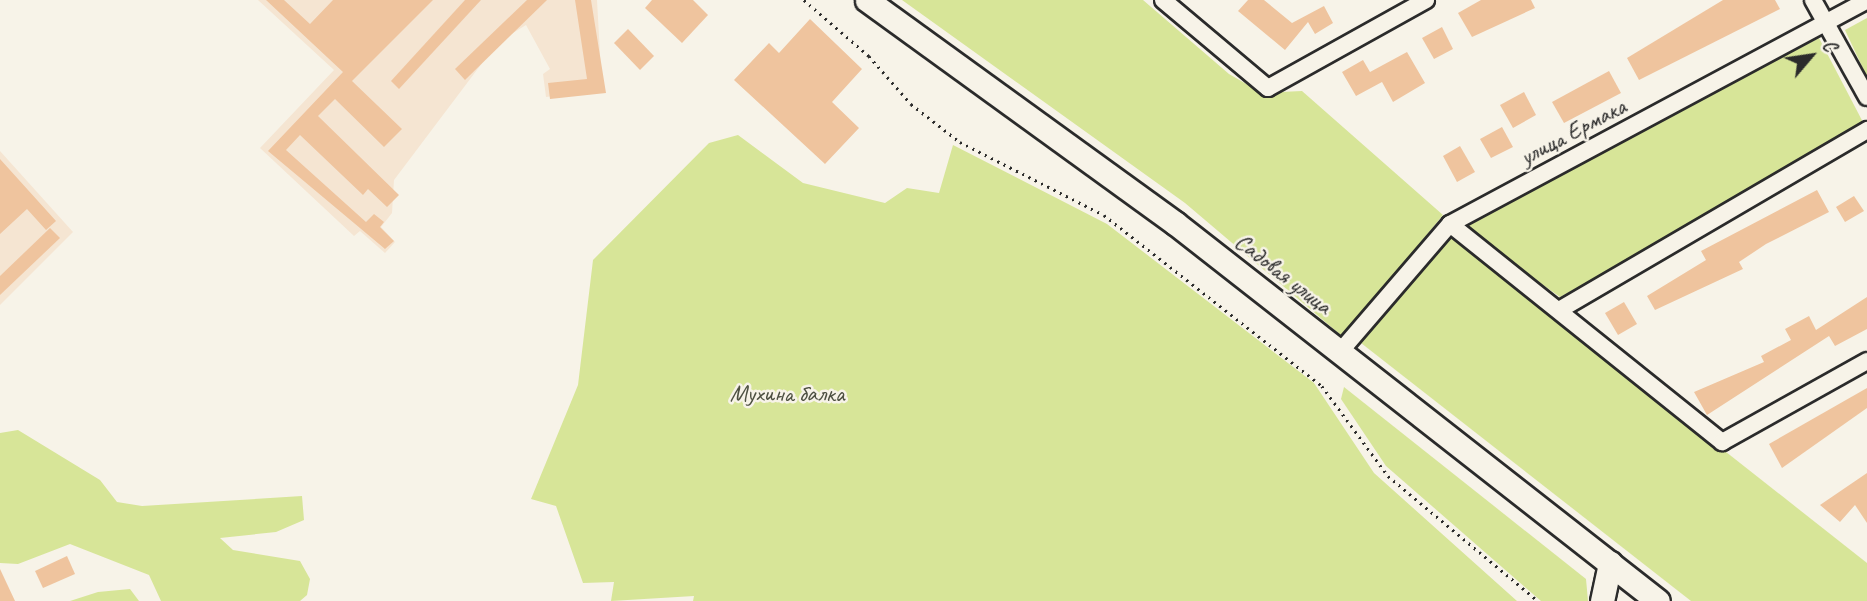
<!DOCTYPE html>
<html>
<head>
<meta charset="utf-8">
<style>
  body { margin:0 }
  #map { position:relative; width:1867px; height:601px; overflow:hidden; background:#f7f3e8; font-family:Caveat,sans-serif }
  div>[style] { position:absolute }
  [style*='--x'] { left:calc(var(--x)*1px); top:calc(var(--y)*1px); width:calc(var(--w)*1px); rotate:calc(var(--a)*1deg) }
  .built>* { inset:0; background:#f5e5d2 }
  .green>* { inset:0; background:#d7e598 }
  .building>* { inset:0; background:#efc49e }
  .path>* { height:2.5px; margin-top:-1.25px; transform-origin:0; background:repeating-linear-gradient(90deg,#2b2b2b 0 2px,transparent 0 7px) }
  .roads { filter:drop-shadow(2px 0 #2b2b2b) drop-shadow(-2px 0 #2b2b2b) drop-shadow(0 2px #2b2b2b) drop-shadow(0 -2px #2b2b2b) }
  .minor>* { height:16px; margin:-8px; padding:0 8px; transform-origin:8px; border-radius:8px; background:#f7f3e8 }
  .secondary>* { height:23px; margin:-11.5px; padding:0 11.5px; transform-origin:11.5px; border-radius:11.5px; background:#f7f3e8 }
  span { translate:-50% -50%; white-space:nowrap; text-align:center; line-height:1.15; -webkit-text-stroke:5px #f7f3e8; paint-order:stroke }
  .street-label { font-size:24px; color:#2b2b2b }
  .park-label { font-size:24px; color:#4d5041 }
  .north { position:absolute; left:1776px; top:21px; width:70px; height:70px; -webkit-text-stroke:5px #f7f3e8; paint-order:stroke; rotate:61deg; font-size:19px; font-weight:700; line-height:28px; text-align:center; color:#2b2b2b }
  .north::after { content:''; display:block; margin:auto; width:24px; height:32px; background:#2b2b2b; clip-path:polygon(50% 0,100% 100%,50% 72%,0 100%) }
</style>
</head>
<body>
<div id="map">
  <div class="built">
    <i style="clip-path:polygon(258px 0,597px 0,602px 90px,546px 97px,543px 74px,550px 69px,526px 25px,498px 42px,394px 180px,392px 213px,381px 227px,395px 242px,385px 253px,360px 231px,354px 236px,260px 148px,334px 70px)"></i>
    <i style="clip-path:polygon(0 151px,73px 232px,0 305px)"></i>
  </div>
  <div class="green">
    <i style="clip-path:polygon(902px 0,1143px 0,1229px 74px,1262px 93px,1302px 91px,1443px 215px,1343px 337px,1185px 203px)"></i>
    <i style="clip-path:polygon(1867px 18px,1867px 77px,1845px 30px)"></i>
    <i style="clip-path:polygon(1819px 38px,1866px 128px,1560px 297px,1460px 226px)"></i>
    <i style="clip-path:polygon(738px 135px,803px 183px,885px 203px,907px 188px,939px 193px,953px 145px,1107px 224px,1314px 383px,1374px 473px,1517px 601px,693px 601px,694px 596px,611px 601px,614px 582px,583px 583px,556px 506px,531px 499px,578px 385px,593px 260px,709px 143px)"></i>
    <i style="clip-path:polygon(1452px 236px,1867px 563px,1867px 601px,1691px 601px,1361px 343px)"></i>
    <i style="clip-path:polygon(1344px 387px,1586px 579px,1588px 601px,1541px 601px,1386px 466px,1341px 399px)"></i>
    <i style="clip-path:polygon(18px 430px,100px 480px,117px 502px,142px 506px,302px 496px,304px 520px,276px 532px,220px 538px,233px 550px,300px 561px,310px 579px,307px 595px,300px 601px,161px 601px,149px 575px,70px 544px,18px 564px,0 563px,0 433px)"></i>
    <i style="clip-path:polygon(130px 589px,139px 601px,70px 601px,98px 592px)"></i>
  </div>
  <div class="building">
    <i style="clip-path:polygon(266px 0,284px 0,310px 24px,333px 0,433px 0,352px 81px,402px 129px,384px 147px,335px 99px,318px 116px,399px 195px,387px 207px,368px 189px,363px 195px,300px 135px,286px 150px,366px 222px,374px 214px,384px 222px,380px 227px,394px 241px,385px 249px,268px 151px,343px 72px)"></i>
    <i style="clip-path:polygon(465px 0,481px 0,399px 89px,391px 81px)"></i>
    <i style="clip-path:polygon(527px 0,547px 0,465px 80px,455px 69px)"></i>
    <i style="clip-path:polygon(575px 0,591px 0,606px 93px,550px 99px,548px 83px,587px 79px)"></i>
    <i style="clip-path:polygon(652px 0,693px 0,708px 15px,682px 43px,645px 8px)"></i>
    <i style="clip-path:polygon(1248px 0,1264px 0,1292px 23px,1324px 6px,1333px 23px,1315px 34px,1308px 22px,1285px 50px,1238px 11px)"></i>
    <i style="clip-path:polygon(1481px 0,1531px 0,1535px 8px,1472px 37px,1458px 13px)"></i>
    <i style="clip-path:polygon(1723px 0,1775px 0,1780px 9px,1639px 80px,1627px 58px)"></i>
    <i style="clip-path:polygon(810px 19px,862px 69px,832px 102px,859px 128px,825px 164px,734px 80px,769px 43px,779px 53px)"></i>
    <i style="clip-path:polygon(1442px 27px,1453px 49px,1434px 59px,1422px 38px)"></i>
    <i style="clip-path:polygon(628px 29px,654px 56px,640px 70px,614px 43px)"></i>
    <i style="clip-path:polygon(1407px 52px,1425px 83px,1393px 102px,1382px 82px,1356px 96px,1342px 72px,1363px 60px,1370px 72px)"></i>
    <i style="clip-path:polygon(1609px 71px,1621px 93px,1564px 123px,1552px 102px)"></i>
    <i style="clip-path:polygon(1524px 92px,1536px 115px,1513px 128px,1500px 105px)"></i>
    <i style="clip-path:polygon(1502px 127px,1513px 147px,1491px 158px,1480px 139px)"></i>
    <i style="clip-path:polygon(1460px 146px,1475px 172px,1457px 182px,1443px 156px)"></i>
    <i style="clip-path:polygon(0 159px,56px 221px,46px 230px,27px 209px,0 234px)"></i>
    <i style="clip-path:polygon(1817px 190px,1829px 212px,1766px 244px,1739px 262px,1743px 269px,1655px 310px,1647px 296px,1706px 260px,1701px 251px)"></i>
    <i style="clip-path:polygon(1854px 196px,1864px 211px,1845px 222px,1836px 207px)"></i>
    <i style="clip-path:polygon(50px 228px,60px 238px,0 295px,0 276px)"></i>
    <i style="clip-path:polygon(1867px 297px,1867px 329px,1835px 346px,1829px 336px,1707px 415px,1694px 392px,1764px 362px,1761px 356px,1791px 340px,1785px 329px,1809px 316px,1816px 330px)"></i>
    <i style="clip-path:polygon(1624px 302px,1637px 324px,1618px 335px,1605px 313px)"></i>
    <i style="clip-path:polygon(1867px 388px,1867px 408px,1782px 468px,1769px 444px)"></i>
    <i style="clip-path:polygon(1867px 473px,1867px 523px,1855px 505px,1840px 522px,1820px 505px)"></i>
    <i style="clip-path:polygon(67px 556px,75px 574px,43px 588px,35px 571px)"></i>
    <i style="clip-path:polygon(0 569px,15px 601px,0 601px)"></i>
  </div>
  <div class="path">
    <i style="--x:804;--y:0;--w:86;--a:40.7"></i>
    <i style="--x:869;--y:56;--w:64;--a:48.8"></i>
    <i style="--x:911;--y:104;--w:62;--a:37.8"></i>
    <i style="--x:960;--y:142;--w:161;--a:26.9"></i>
    <i style="--x:1104;--y:215;--w:277;--a:38.1"></i>
    <i style="--x:1322;--y:386;--w:112;--a:53.7"></i>
    <i style="--x:1388;--y:476;--w:195;--a:39.8"></i>
  </div>
  <div class="roads">
    <div class="minor">
      <i style="--x:1163;--y:0;--w:137;--a:40"></i>
      <i style="--x:1268;--y:88;--w:181;--a:-29.1"></i>
      <i style="--x:1813;--y:0;--w:111;--a:60.9"></i>
      <i style="--x:1450;--y:224;--w:349;--a:38.7"></i>
      <i style="--x:1722;--y:442;--w:166;--a:-29.2"></i>
      <i style="--x:1561;--y:309;--w:355;--a:-30.3"></i>
      <i style="--x:1339;--y:353;--w:170;--a:-49.3"></i>
      <i style="--x:1450;--y:224;--w:473;--a:-28.2"></i>
    </div>
    <div class="secondary">
      <i style="--x:867;--y:0;--w:380;--a:35.9"></i>
      <i style="--x:1175;--y:223;--w:613;--a:38.05"></i>
      <i style="--x:1602;--y:601;--w:39;--a:-78"></i>
    </div>
  </div>
  <div class="street-label">
    <span style="left:1573px;top:132px;rotate:-28deg">улица Ермака</span>
    <span style="left:1283px;top:274px;rotate:38deg">Садовая улица</span>
  </div>
  <div class="park-label">
    <span style="left:787px;top:394px">Мухина балка</span>
  </div>
  <div class="north">С</div>
</div>
</body>
</html>
